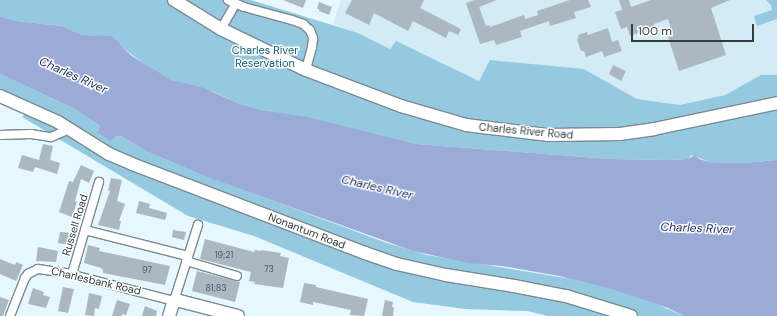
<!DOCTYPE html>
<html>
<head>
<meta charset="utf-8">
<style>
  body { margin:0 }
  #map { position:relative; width:777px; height:316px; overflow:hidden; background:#e6f7fe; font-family:"DM Sans",sans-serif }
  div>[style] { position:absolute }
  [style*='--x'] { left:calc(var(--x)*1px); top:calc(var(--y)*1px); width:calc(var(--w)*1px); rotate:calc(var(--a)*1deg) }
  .built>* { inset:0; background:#d3ebf5 }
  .green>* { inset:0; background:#94c9df }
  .water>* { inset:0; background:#9aabd8 }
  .building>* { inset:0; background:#abb7c1 }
  .roads { filter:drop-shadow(1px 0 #7b8a91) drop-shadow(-1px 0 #7b8a91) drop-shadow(0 1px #7b8a91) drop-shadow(0 -1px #7b8a91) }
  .street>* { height:8px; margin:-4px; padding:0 4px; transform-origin:4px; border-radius:4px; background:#fff }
  .secondary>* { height:12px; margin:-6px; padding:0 6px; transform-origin:6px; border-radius:6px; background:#fff }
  span { translate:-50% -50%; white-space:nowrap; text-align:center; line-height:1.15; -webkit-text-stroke:3px #fff; paint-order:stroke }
  .number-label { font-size:9px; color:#525a5e }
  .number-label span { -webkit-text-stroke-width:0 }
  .park-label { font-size:11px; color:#135f76 }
  .street-label { font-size:11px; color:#343b3d }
  .water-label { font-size:12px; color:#1a295f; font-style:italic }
  .scale { position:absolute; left:631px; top:24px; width:123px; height:18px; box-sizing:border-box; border:2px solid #343b3d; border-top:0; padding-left:5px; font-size:12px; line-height:14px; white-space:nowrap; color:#343b3d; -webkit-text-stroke:3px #fff; paint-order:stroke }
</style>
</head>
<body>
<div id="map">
  <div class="built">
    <i style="clip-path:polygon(341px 0,777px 0,777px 75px,761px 75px,725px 95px,680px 105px,637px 99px,584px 69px,479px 81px,396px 41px,390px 49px,358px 33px,333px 24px)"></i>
  </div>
  <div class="green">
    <i style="clip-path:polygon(0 0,251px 0,358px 33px,390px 49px,396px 41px,479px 81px,490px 60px,584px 69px,637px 99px,680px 105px,725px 95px,761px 75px,777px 75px,777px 160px,743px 163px,709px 162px,692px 155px,688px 159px,669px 160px,610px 159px,416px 144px,316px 120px,262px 110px,240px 104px,214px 92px,171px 80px,159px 74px,124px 49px,117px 40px,101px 36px,82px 35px,62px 26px,16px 21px,0 16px)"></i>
    <i style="clip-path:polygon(766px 0,777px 0,777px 19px,757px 26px,754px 16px,772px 10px,771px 5px)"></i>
    <i style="clip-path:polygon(0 74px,75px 109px,100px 126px,97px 131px,115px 137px,121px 136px,148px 152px,191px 170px,384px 242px,427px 255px,571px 279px,607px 288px,656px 304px,684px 316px,548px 316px,527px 311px,465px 309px,413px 302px,254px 236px,188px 216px,22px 117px,30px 110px,0 96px)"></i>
  </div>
  <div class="water">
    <i style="clip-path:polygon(0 16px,16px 21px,62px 26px,82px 35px,111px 36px,117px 40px,124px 49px,132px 56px,171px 80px,204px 88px,240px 104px,262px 110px,307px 117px,416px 144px,610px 159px,669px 160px,688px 159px,695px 155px,699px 159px,709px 162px,743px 163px,777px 160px,777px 316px,684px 316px,668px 308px,607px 288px,559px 276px,502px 266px,468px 263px,413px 251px,205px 176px,148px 152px,121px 136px,115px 137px,111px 141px,97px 132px,100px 126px,75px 109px,0 74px)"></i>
  </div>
  <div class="building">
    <i style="clip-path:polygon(283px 0,306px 0,303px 8px)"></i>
    <i style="clip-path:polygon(352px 0,424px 0,420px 8px,461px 29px,458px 35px,449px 31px,446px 38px,413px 21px,408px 31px,374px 13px,369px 25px,345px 13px)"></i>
    <i style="clip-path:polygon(475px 0,497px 0,479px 7px,486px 26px,490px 25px,490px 27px,524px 15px,525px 19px,538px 15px,537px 11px,570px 0,588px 0,591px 7px,574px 12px,576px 18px,550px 26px,549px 21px,520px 31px,522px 37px,496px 45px,494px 40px,480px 44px,466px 3px)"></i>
    <i style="clip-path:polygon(619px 0,629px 0,631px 7px,651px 0,730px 0,711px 8px,726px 55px,679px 71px,667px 34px,672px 32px,668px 19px,654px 24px,655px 27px,630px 36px,627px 27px,621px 29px,615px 12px,622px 10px)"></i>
    <i style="clip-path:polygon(319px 2px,332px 7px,329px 15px,319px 11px,319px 9px,317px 9px)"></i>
    <i style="clip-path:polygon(608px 28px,612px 42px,618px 40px,622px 51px,604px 57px,602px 51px,586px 57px,584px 51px,581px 51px,577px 39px,579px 38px,578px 35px,587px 32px,588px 35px)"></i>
    <i style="clip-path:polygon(613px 65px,626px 71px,621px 81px,609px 74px)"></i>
    <i style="clip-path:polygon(43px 144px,53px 146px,50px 160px,60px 163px,57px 174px,35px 167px,33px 172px,18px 168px,22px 155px,39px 160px)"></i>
    <i style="clip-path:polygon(81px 165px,94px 171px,89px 183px,81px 179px,75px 201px,77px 202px,72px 217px,59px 212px,69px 181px,73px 182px)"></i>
    <i style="clip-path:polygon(111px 178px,122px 180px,117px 201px,125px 204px,119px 221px,121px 221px,119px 230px,98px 225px,110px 191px,108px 190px)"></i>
    <i style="clip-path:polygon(139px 201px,150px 204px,149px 208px,167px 213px,165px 220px,136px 213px)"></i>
    <i style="clip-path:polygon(173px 230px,186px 232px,184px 240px,172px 237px)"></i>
    <i style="clip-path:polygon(60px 232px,76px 233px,74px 246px,58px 243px)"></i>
    <i style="clip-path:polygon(205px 239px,254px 252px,255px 250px,261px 251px,261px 250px,281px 253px,280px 256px,289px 258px,283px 288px,254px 284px,255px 282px,249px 281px,251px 272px,200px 259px)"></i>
    <i style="clip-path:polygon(88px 245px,100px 248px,99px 251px,170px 266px,165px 285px,103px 273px,103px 270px,101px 268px,84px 263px)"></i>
    <i style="clip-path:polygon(38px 247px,58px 251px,56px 262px,36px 261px)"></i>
    <i style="clip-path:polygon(0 259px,15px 265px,16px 262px,23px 265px,16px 281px,0 274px)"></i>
    <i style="clip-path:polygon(197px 271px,240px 282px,235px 302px,192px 291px)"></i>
    <i style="clip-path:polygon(304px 283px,316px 285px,316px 287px,368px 299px,364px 316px,350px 315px,351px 310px,313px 302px,313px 305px,300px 302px)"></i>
    <i style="clip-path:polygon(63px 287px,74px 289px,68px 313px,58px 311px)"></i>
    <i style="clip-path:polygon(33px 288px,44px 292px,43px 295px,50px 297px,46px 308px,28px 304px)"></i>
    <i style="clip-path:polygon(89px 293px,102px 296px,99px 309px,95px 308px,94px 316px,85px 315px)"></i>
    <i style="clip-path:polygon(0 297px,9px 300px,3px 316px,0 316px)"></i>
    <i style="clip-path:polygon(117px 300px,130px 304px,126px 315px,122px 314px,122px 316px,112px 316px)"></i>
    <i style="clip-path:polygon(385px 300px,393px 302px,392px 307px,394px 308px,393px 316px,382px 316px)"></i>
    <i style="clip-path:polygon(145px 306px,157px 311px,156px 316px,142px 316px)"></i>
  </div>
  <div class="roads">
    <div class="street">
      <i style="--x:228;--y:0;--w:17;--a:24"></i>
      <i style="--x:244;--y:7;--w:50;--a:15.2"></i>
      <i style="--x:292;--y:20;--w:12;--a:20"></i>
      <i style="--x:303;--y:24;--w:9;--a:41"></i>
      <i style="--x:310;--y:30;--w:9;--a:69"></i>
      <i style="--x:313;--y:38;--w:9;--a:96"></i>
      <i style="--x:312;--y:47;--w:24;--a:105"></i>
      <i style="--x:221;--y:29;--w:28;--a:-60"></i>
      <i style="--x:0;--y:135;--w:31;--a:-2"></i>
      <i style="--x:31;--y:134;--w:20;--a:9"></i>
      <i style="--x:51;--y:137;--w:13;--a:-23"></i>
      <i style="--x:63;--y:132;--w:6;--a:-39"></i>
      <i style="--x:85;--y:230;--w:106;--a:14.2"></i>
      <i style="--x:186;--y:261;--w:53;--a:16.4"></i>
      <i style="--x:72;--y:274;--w:96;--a:-73.6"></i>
      <i style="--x:10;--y:316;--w:41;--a:-68.5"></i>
      <i style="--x:25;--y:278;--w:5;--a:-53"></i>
      <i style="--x:28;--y:274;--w:11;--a:-27"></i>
      <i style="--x:38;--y:269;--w:28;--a:8"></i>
      <i style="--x:66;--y:273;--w:112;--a:14.5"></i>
      <i style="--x:174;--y:301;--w:80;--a:-72.5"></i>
    </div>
    <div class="secondary">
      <i style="--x:174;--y:0;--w:55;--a:31.7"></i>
      <i style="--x:221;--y:29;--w:94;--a:25.8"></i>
      <i style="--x:306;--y:70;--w:102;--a:20.8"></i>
      <i style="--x:401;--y:106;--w:68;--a:16.3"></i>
      <i style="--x:466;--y:125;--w:83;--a:7"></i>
      <i style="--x:548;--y:135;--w:72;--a:-0.8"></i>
      <i style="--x:620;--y:134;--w:34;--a:-8"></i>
      <i style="--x:654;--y:129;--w:126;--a:-11.9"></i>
      <i style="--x:0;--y:96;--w:64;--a:24.1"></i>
      <i style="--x:58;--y:122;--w:60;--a:32.1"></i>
      <i style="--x:109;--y:154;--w:25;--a:23"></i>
      <i style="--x:132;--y:164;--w:249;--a:20.9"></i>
      <i style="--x:365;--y:253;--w:34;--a:19"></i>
      <i style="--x:397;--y:264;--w:50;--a:12.7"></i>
      <i style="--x:446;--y:275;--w:69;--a:9.2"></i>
      <i style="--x:514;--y:286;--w:53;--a:10.9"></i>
      <i style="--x:566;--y:296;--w:68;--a:17.1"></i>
      <i style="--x:169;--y:316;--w:16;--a:-72"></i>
      <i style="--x:174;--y:301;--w:2;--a:-27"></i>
      <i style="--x:176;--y:300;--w:64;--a:14.5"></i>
    </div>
  </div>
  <div class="number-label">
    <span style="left:224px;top:255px">19;21</span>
    <span style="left:269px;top:269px">73</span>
    <span style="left:147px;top:270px">97</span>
    <span style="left:216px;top:288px">81;83</span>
  </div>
  <div class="park-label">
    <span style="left:265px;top:57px">Charles River<br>Reservation</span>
  </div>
  <div class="street-label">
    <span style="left:526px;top:131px;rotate:5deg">Charles River Road</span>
    <span style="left:75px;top:225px;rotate:-73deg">Russell Road</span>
    <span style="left:307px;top:231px;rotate:21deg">Nonantum Road</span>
    <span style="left:96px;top:281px;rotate:13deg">Charlesbank Road</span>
  </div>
  <div class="water-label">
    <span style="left:73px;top:76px;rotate:24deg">Charles River</span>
    <span style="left:377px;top:188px;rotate:13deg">Charles River</span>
    <span style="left:697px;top:229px;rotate:2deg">Charles River</span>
  </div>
  <div class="scale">100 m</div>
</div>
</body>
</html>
